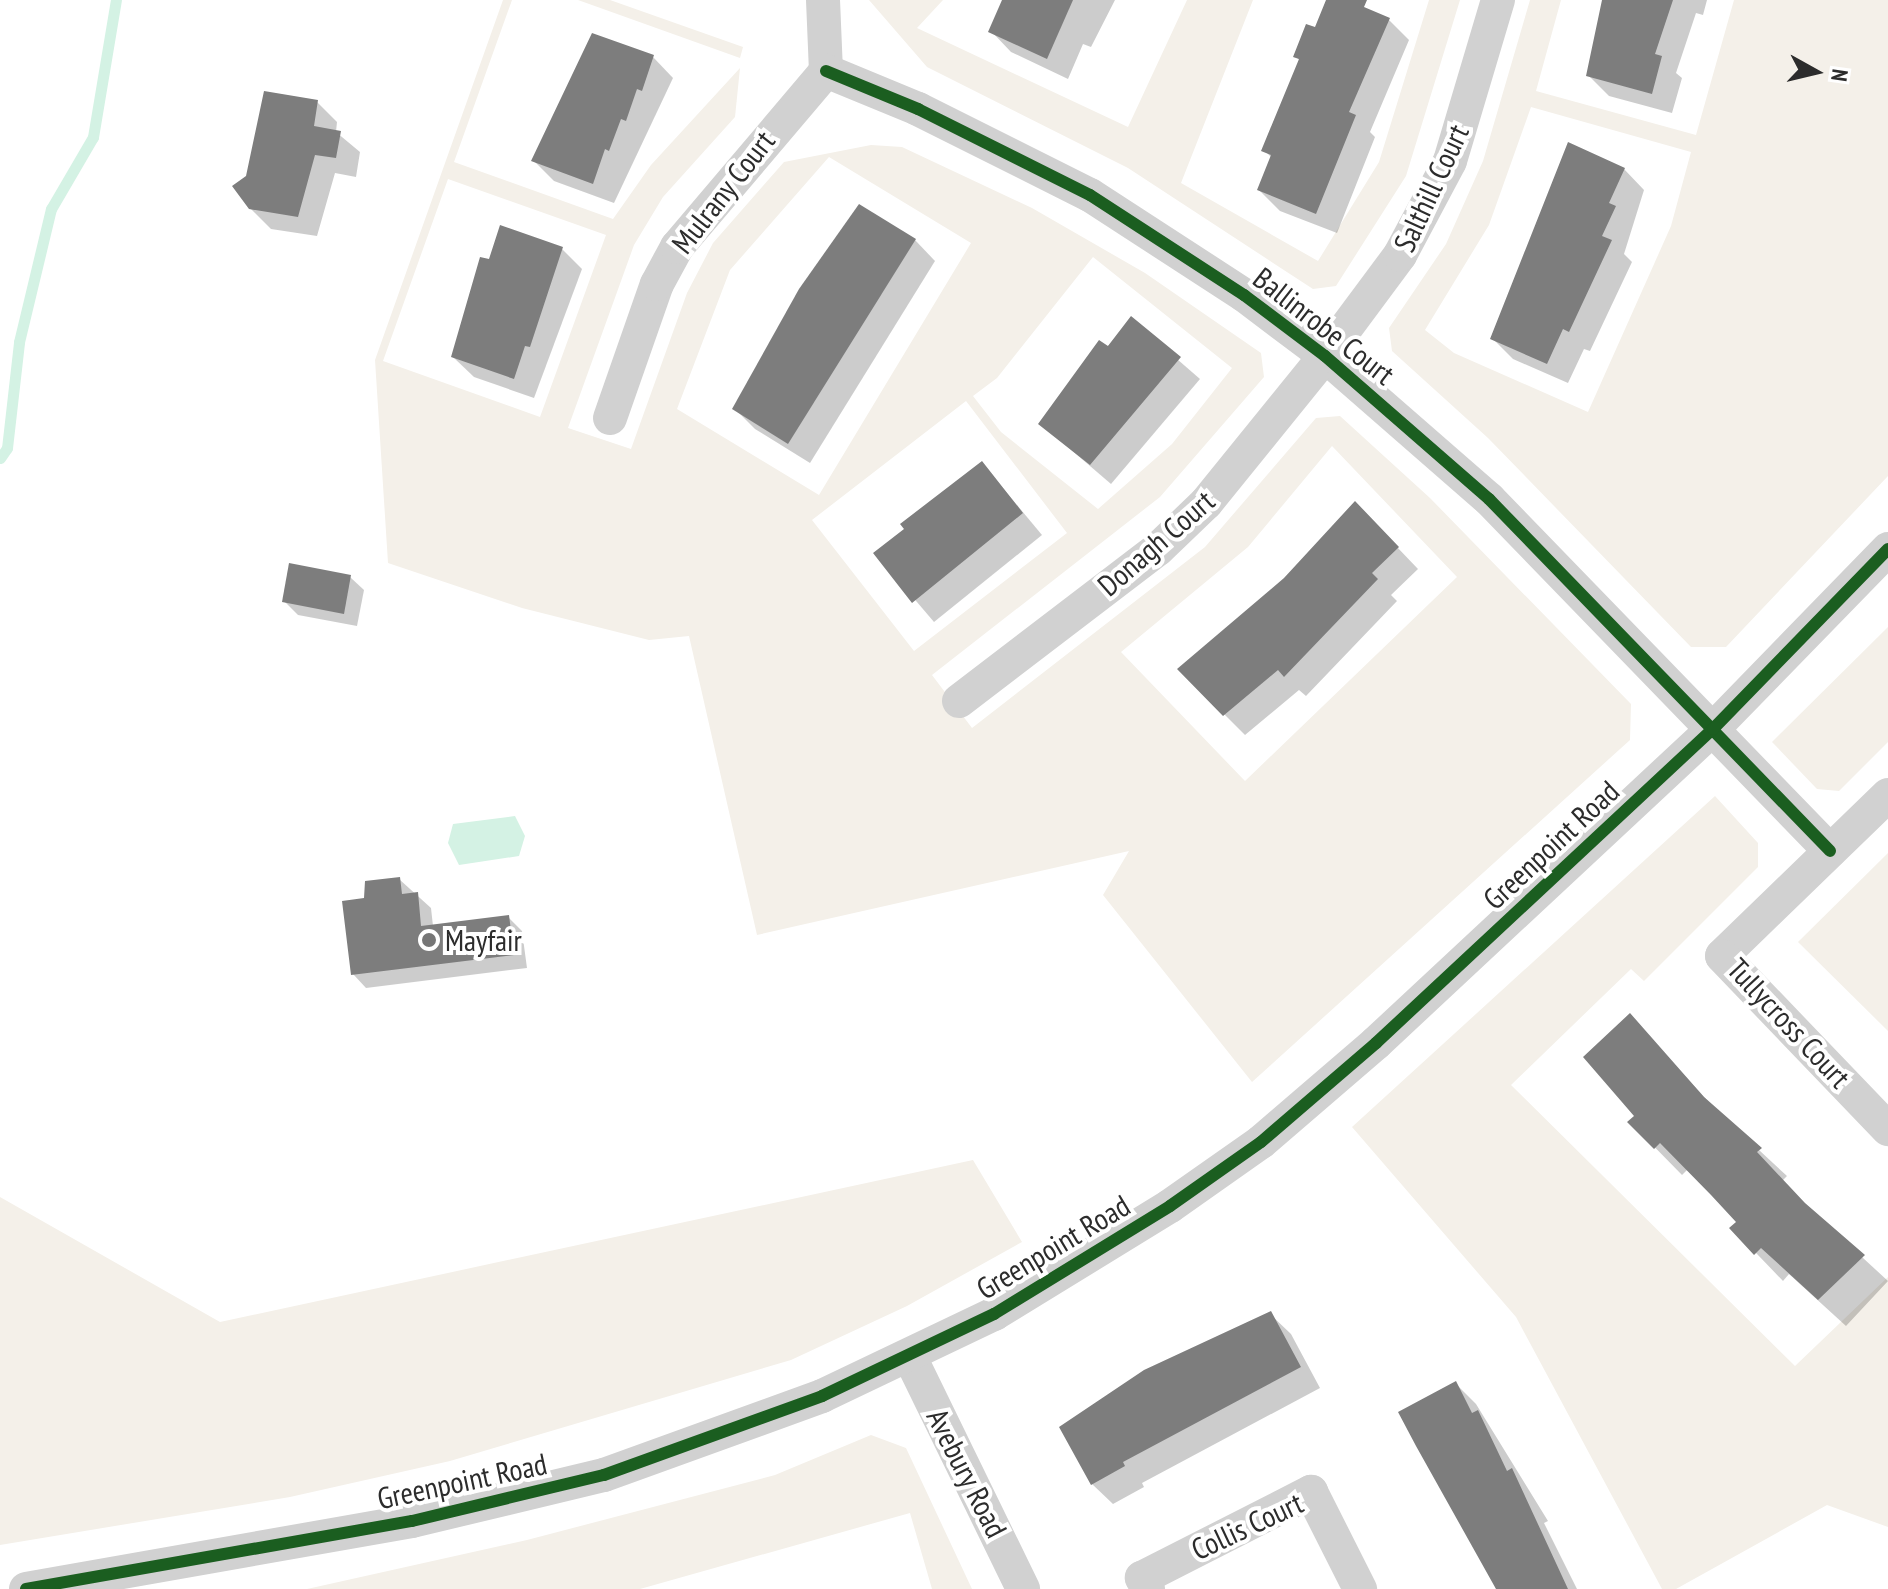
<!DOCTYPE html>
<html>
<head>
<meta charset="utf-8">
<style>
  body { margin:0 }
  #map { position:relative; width:1888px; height:1589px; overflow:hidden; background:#fff; font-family:"PT Sans Narrow",sans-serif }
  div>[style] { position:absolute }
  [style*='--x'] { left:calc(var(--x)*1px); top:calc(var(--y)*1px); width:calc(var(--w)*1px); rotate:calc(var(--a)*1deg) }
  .green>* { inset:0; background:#f4f0e9 }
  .water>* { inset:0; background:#d4f2e4 }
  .shadow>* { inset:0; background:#0003 }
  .stream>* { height:11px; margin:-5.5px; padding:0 5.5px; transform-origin:5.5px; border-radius:5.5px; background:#d4f2e4 }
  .building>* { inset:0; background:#7d7d7d }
  .minor>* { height:34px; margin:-17px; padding:0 17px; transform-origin:17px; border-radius:17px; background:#d1d1d1 }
  .cycleway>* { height:12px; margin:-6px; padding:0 6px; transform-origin:6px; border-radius:6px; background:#1b5e20 }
  .dots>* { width:22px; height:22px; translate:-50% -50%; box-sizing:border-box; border:4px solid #fff; border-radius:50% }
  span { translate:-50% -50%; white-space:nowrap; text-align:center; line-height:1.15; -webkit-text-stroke:8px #fff; paint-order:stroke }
  .street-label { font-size:30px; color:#2c2c2c }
  .poi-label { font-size:30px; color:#2c2c2c }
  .left { translate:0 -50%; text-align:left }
  .north { position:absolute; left:1776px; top:32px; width:80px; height:80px; -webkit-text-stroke:6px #fff; paint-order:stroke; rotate:98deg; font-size:22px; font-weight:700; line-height:32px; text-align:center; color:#2c2c2c }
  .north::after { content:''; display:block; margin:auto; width:28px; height:36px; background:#2c2c2c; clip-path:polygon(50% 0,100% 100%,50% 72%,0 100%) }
</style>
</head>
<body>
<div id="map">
  <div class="green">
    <i style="clip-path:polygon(evenodd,503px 0,512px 0,454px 162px,613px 219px,651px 165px,740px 68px,735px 117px,663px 197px,634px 245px,568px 428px,631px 449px,687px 293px,713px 243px,784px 162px,871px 145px,902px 147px,1032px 208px,1145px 273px,1261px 353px,1264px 377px,1160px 497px,932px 675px,972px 728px,1205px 547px,1316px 418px,1340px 416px,1430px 498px,1631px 704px,1630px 740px,1252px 1082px,1103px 895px,1129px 851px,757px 935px,689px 636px,649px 640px,522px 608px,388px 563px,375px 360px,503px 0,829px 157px,971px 243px,819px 495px,677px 409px,730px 270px,829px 157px,503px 0,448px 179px,606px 235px,540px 417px,383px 361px,448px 179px,503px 0,1093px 257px,1232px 368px,1172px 444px,1098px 509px,1001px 432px,973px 396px,997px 378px,1093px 257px,503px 0,966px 401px,1067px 533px,914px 651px,812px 520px,966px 401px,503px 0,1332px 446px,1457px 577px,1245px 781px,1121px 652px,1248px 547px,1332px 446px)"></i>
    <i style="clip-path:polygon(578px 0,610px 0,743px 47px,740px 58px)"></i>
    <i style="clip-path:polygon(869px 0,943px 0,917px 28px,1128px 127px,1187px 0,1253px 0,1181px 183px,1318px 261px,1379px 162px,1429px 0,1460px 0,1406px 176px,1336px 286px,1313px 289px,1128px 168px,927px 67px)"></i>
    <i style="clip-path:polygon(evenodd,1530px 0,1561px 0,1536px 91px,1696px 135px,1734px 0,1888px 0,1888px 476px,1726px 647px,1691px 647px,1488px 438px,1392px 351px,1389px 328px,1446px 244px,1483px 161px,1530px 0,1531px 107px,1691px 152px,1671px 226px,1588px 412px,1454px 353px,1425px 330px,1489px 225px,1531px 107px)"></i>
    <i style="clip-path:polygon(1888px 627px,1888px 742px,1839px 791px,1817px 789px,1772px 742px)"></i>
    <i style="clip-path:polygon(1715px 796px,1758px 843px,1758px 867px,1644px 981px,1631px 969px,1511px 1085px,1795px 1366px,1888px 1277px,1888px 1527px,1827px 1505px,1676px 1589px,1662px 1589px,1516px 1317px,1352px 1127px)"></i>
    <i style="clip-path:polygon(1888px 853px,1888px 1031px,1798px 942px)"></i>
    <i style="clip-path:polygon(973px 1160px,1022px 1242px,907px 1306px,791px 1360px,450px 1461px,290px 1497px,0 1545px,0 1197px,220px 1322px)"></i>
    <i style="clip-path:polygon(871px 1435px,906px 1448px,972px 1589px,932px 1589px,910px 1513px,640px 1589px,307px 1589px,527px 1540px,775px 1475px)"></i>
  </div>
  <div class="water">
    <i style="clip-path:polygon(515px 816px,525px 836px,519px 856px,459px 865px,448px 843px,453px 824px)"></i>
  </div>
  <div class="shadow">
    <i style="clip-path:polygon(1004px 0,1115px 0,1091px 47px,1083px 44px,1068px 79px,1011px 52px,991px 31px)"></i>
    <i style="clip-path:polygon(1328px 0,1389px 20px,1409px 40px,1370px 132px,1375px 137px,1337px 233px,1280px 211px,1259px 190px,1272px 158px,1264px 150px,1300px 61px,1296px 56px,1316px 30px)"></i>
    <i style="clip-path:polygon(1605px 0,1707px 0,1703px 15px,1696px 13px,1676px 73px,1682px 78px,1672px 113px,1609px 96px,1588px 75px)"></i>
    <i style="clip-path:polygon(653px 57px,673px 78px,614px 203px,554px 181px,533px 160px)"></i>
    <i style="clip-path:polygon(317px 102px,337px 122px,336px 132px,360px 152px,356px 177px,335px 173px,317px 236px,271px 229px,250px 208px,248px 178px)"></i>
    <i style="clip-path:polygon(1624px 169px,1644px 190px,1624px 254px,1632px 262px,1590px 351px,1584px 349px,1568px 383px,1513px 359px,1492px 338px)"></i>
    <i style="clip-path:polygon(915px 240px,935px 261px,810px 463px,755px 429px,735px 409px)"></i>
    <i style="clip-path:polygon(562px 249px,582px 269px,534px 398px,474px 377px,453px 357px,490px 262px)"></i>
    <i style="clip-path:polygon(1131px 319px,1200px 379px,1111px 484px,1041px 424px)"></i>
    <i style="clip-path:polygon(982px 463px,1042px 535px,934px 622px,876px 554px)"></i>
    <i style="clip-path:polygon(1375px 524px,1418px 569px,1391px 595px,1397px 601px,1306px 696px,1299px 690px,1245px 735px,1180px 670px)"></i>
    <i style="clip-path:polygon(350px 577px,364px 590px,357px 626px,298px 615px,284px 601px)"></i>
    <i style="clip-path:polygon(399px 879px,431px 908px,433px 926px,508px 917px,522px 931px,527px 968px,366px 988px,353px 974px,366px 900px)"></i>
    <i style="clip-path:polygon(1630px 1016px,1718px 1112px,1787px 1176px,1782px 1181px,1812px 1211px,1888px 1281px,1846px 1326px,1789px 1274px,1783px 1281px,1732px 1228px,1738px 1222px,1688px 1169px,1682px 1175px,1630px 1122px,1636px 1116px)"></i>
    <i style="clip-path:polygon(1270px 1314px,1291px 1334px,1320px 1388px,1142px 1483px,1144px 1487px,1113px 1504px,1092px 1484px)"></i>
    <i style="clip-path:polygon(1455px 1383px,1476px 1404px,1548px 1521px,1544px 1523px,1577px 1589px,1497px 1589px)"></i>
  </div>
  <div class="stream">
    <i style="--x:0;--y:458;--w:12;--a:-55"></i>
    <i style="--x:7;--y:448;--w:107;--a:-83.5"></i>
    <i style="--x:19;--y:342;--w:137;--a:-76.5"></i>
    <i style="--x:51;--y:209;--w:83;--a:-59.7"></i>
    <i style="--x:93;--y:137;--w:139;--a:-80.5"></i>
  </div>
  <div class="building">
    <i style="clip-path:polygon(1002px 0,1073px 0,1047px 59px,988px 32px)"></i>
    <i style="clip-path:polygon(1326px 0,1367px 0,1364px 7px,1390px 18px,1349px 112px,1356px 115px,1316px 214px,1257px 190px,1271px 155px,1261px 151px,1299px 59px,1293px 57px,1306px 24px,1315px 27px)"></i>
    <i style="clip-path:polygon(1602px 0,1673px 0,1655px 54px,1662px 56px,1652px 94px,1586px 76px)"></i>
    <i style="clip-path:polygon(592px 33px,654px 55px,642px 91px,637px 89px,626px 121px,621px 119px,609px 151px,605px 149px,593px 184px,531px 161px)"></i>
    <i style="clip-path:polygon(264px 91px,318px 100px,314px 126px,341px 131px,336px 158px,315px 155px,298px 217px,249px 209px,232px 186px,246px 176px)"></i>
    <i style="clip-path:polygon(1568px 142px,1625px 168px,1609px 203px,1616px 206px,1602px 236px,1612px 240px,1569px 332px,1563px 329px,1547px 364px,1490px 339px)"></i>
    <i style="clip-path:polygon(859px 204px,916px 239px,788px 444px,732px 409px,799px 289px)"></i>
    <i style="clip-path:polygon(500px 225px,563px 247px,530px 347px,525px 346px,514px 379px,451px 357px,480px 257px,489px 259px)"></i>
    <i style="clip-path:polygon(1131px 316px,1181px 357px,1090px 465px,1038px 424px,1099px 340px,1108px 346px)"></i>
    <i style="clip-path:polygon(982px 461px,1023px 513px,912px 603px,873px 553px,904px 529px,900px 524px)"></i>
    <i style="clip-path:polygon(1355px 501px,1399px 547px,1372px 573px,1378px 579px,1284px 677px,1278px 670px,1223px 716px,1177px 669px,1284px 578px)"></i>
    <i style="clip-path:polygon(289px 563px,351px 575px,344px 614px,282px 602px)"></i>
    <i style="clip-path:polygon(400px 877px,402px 894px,418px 892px,421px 926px,509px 915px,514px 955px,351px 975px,342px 901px,364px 898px,365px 881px)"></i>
    <i style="clip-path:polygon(1630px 1013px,1704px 1097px,1762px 1148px,1757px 1152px,1805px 1203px,1865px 1255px,1818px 1300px,1761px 1248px,1754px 1255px,1729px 1228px,1736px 1222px,1711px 1195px,1660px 1143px,1654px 1149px,1627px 1122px,1634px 1116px,1583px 1057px)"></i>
    <i style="clip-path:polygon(1271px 1311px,1301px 1367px,1123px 1462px,1125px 1466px,1091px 1485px,1059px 1427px,1144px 1370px)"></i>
    <i style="clip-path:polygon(1456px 1381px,1472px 1413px,1478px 1410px,1507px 1471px,1512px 1468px,1568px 1589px,1496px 1589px,1416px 1446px,1398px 1412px)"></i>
  </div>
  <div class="minor">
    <i style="--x:823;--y:0;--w:71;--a:87.6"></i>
    <i style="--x:826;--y:71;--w:100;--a:22.4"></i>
    <i style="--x:918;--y:109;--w:192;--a:26.6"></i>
    <i style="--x:1090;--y:195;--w:184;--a:33"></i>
    <i style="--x:1244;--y:295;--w:101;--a:37"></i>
    <i style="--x:1325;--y:356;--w:218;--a:41.1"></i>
    <i style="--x:1489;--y:499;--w:490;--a:45.9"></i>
    <i style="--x:610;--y:418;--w:142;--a:-70.7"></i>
    <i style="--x:657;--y:284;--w:42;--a:-61.6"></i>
    <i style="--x:677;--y:247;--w:231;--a:-49.7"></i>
    <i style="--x:959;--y:701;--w:250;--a:-37.4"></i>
    <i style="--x:1158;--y:549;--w:66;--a:-43.8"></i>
    <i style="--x:1206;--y:503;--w:189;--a:-51"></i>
    <i style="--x:1325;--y:356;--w:126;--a:-53.4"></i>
    <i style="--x:1400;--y:255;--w:106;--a:-62"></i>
    <i style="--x:1450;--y:161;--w:168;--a:-73.4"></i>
    <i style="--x:1888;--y:795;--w:231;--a:135.9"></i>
    <i style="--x:1722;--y:956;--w:240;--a:46.2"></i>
    <i style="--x:910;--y:1357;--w:258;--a:64"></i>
    <i style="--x:26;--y:1589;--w:392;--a:-10"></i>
    <i style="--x:412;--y:1521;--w:197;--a:-13.5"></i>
    <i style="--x:604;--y:1475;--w:232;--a:-19.9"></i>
    <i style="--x:822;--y:1396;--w:191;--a:-25.5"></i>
    <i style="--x:994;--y:1314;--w:206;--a:-31.5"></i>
    <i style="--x:1170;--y:1206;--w:111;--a:-35.1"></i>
    <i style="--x:1261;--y:1142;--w:152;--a:-40.7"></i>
    <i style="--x:1376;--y:1043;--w:461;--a:-43"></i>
    <i style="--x:1713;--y:729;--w:251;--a:-45.8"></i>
    <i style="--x:1148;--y:1589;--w:13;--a:-119"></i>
    <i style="--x:1142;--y:1578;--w:190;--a:-27"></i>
    <i style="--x:1311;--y:1492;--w:109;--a:63.2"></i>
  </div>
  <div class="cycleway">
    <i style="--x:826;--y:71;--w:100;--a:22.4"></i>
    <i style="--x:918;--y:109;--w:192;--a:26.6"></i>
    <i style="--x:1090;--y:195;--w:184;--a:33"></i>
    <i style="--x:1244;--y:295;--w:101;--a:37"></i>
    <i style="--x:1325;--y:356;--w:218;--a:41.1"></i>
    <i style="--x:1489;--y:499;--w:490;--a:45.9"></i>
    <i style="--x:26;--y:1589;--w:392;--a:-10"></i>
    <i style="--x:412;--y:1521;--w:197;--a:-13.5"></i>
    <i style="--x:604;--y:1475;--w:232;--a:-19.9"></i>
    <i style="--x:822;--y:1396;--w:191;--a:-25.5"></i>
    <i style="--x:994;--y:1314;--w:206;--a:-31.5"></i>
    <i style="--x:1170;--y:1206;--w:111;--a:-35.1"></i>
    <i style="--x:1261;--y:1142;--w:152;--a:-40.7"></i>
    <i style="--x:1376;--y:1043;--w:461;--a:-43"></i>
    <i style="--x:1713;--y:729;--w:251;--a:-45.8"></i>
  </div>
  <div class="dots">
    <i style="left:429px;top:940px;background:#767676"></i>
  </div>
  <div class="street-label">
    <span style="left:1431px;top:188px;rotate:-65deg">Salthill Court</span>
    <span style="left:723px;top:192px;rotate:-52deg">Mulrany Court</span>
    <span style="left:1324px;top:326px;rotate:38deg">Ballinrobe Court</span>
    <span style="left:1156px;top:543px;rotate:-41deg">Donagh Court</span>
    <span style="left:1551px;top:845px;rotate:-43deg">Greenpoint Road</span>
    <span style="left:1789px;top:1023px;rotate:47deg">Tullycross Court</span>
    <span style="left:1053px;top:1247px;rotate:-31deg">Greenpoint Road</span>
    <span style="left:967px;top:1473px;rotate:63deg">Avebury Road</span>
    <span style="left:462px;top:1481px;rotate:-12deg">Greenpoint Road</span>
    <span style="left:1247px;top:1526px;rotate:-25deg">Collis Court</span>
  </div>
  <div class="poi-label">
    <span class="left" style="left:445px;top:940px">Mayfair</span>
  </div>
  <div class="north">N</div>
</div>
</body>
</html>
